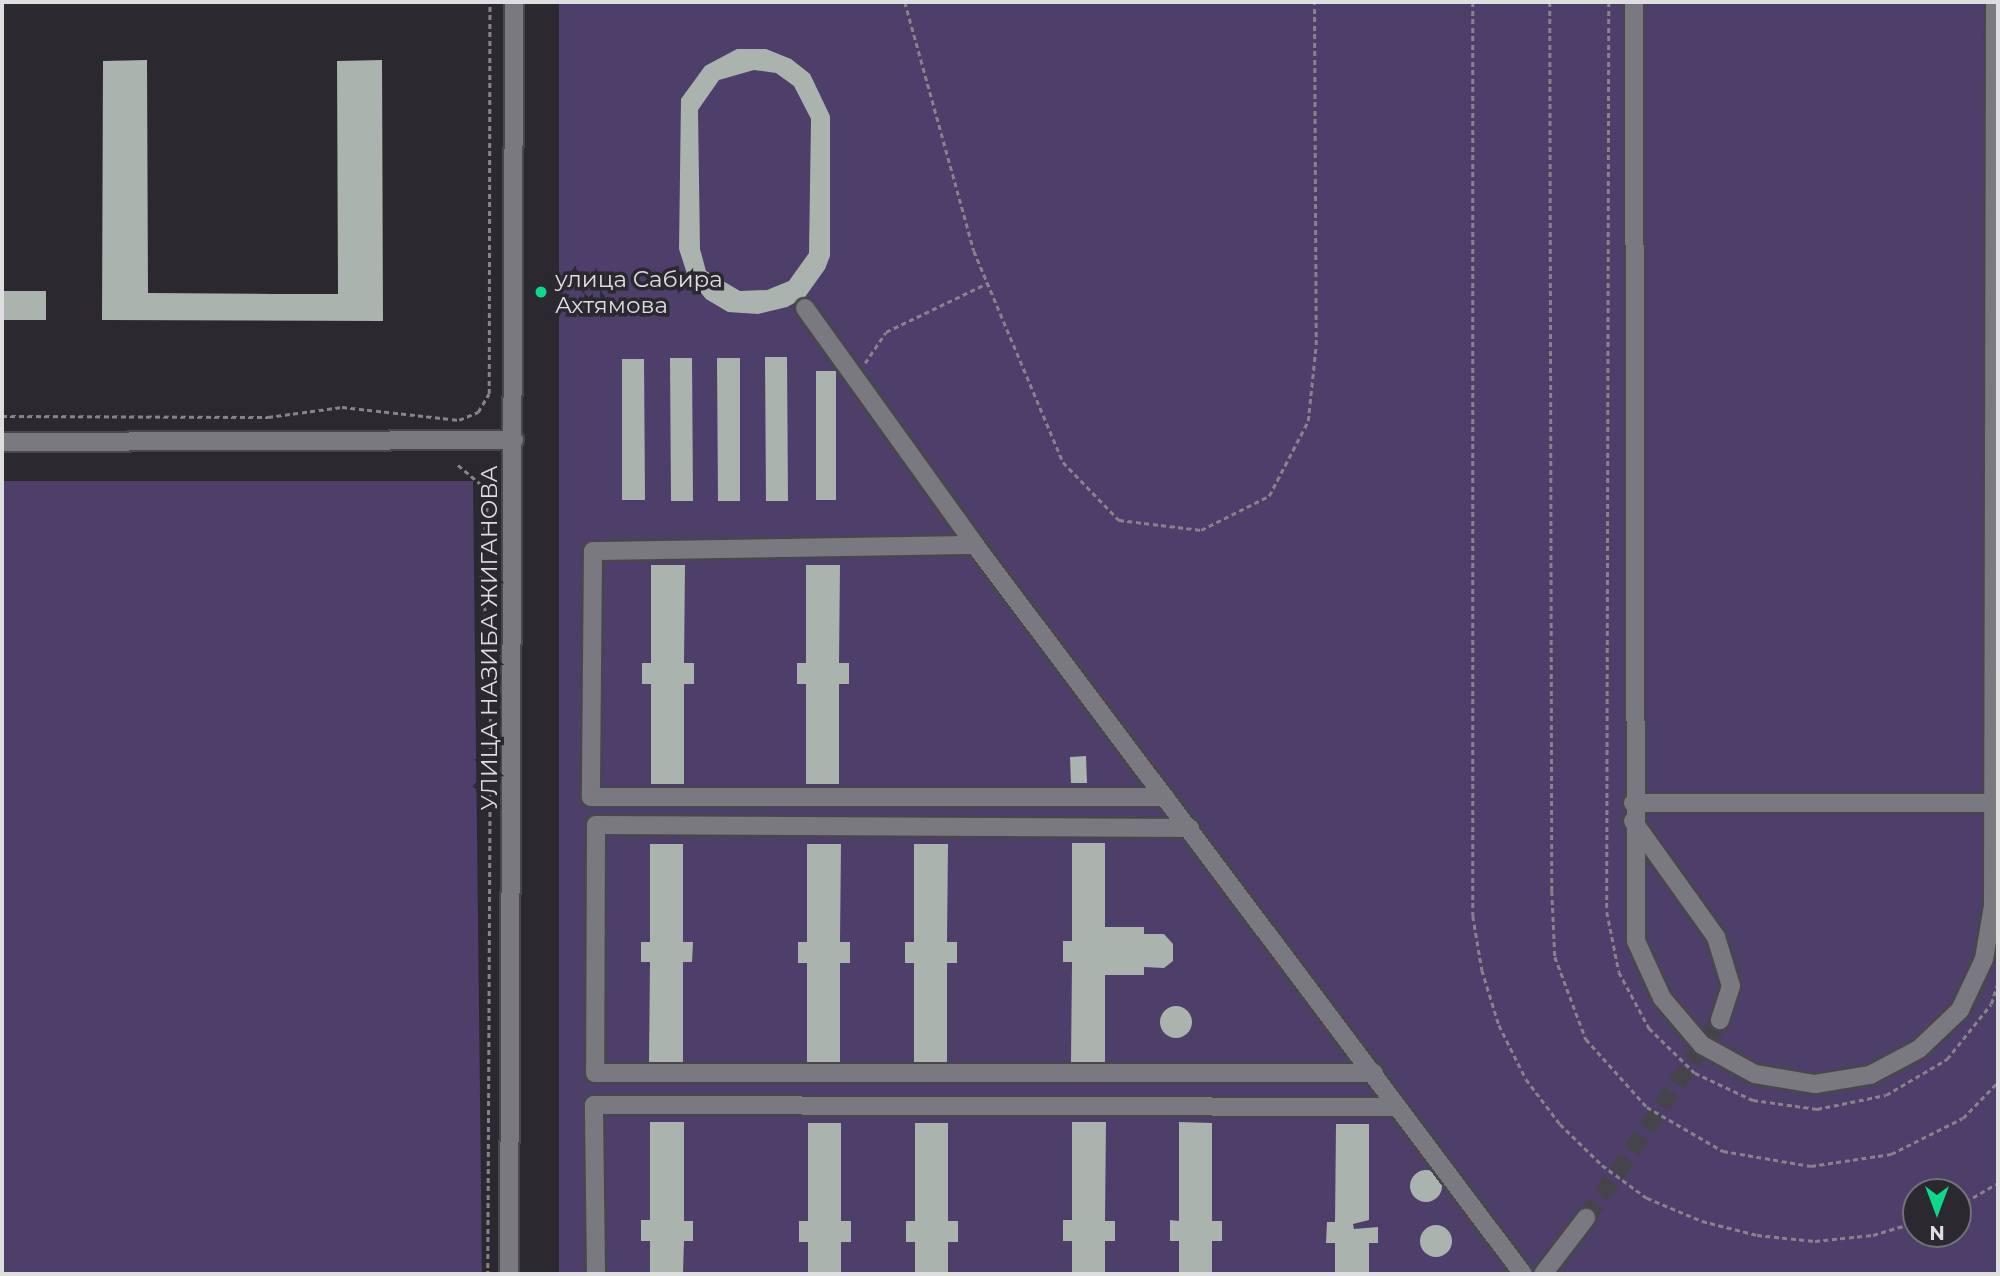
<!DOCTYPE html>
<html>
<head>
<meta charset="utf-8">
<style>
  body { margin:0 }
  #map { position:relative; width:2000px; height:1276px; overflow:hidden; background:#2b292f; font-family:Montserrat,sans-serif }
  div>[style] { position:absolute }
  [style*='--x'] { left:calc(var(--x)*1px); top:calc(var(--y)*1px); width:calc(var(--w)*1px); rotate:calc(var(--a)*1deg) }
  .green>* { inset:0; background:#4d3e6a }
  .building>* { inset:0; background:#abb3ae }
  .round { border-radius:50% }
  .minor-tunnel>* { height:18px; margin-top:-9px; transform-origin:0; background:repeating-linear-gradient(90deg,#46444a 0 18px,transparent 0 27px) }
  .path>* { height:2.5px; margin-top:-1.25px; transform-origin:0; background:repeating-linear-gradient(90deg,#868489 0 5px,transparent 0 8.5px) }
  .roads { filter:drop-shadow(2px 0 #49474b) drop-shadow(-2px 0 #49474b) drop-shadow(0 2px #49474b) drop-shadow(0 -2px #49474b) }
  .minor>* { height:18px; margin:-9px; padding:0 9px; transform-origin:9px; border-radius:9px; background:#7b7980 }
  .dots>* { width:19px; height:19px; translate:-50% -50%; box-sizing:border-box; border:4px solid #2b292f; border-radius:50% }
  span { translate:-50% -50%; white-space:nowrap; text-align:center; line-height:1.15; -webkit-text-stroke:7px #2b292f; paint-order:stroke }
  .poi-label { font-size:23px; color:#dedde0 }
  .left { translate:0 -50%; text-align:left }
  .street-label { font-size:23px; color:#dedde0 }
  .frame { position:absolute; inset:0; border:4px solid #dedde0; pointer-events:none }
  .north { position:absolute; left:1902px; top:1178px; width:70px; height:70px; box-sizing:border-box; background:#2b292f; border:2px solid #737176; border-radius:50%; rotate:180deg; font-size:19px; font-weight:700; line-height:28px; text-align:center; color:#dedde0 }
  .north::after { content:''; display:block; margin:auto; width:24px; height:32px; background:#0cd98a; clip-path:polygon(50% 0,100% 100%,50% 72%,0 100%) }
</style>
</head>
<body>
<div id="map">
  <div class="green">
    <i style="clip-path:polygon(evenodd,559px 2px,1998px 2px,1998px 1274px,559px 1274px,559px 2px,1916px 1192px,1958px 1192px,1958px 1234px,1916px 1234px,1916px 1192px)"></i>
    <i style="clip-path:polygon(2px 481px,473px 481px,482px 1274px,2px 1274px)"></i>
  </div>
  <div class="building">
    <i style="clip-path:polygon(evenodd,737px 49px,766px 49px,791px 59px,810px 74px,830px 116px,830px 256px,825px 269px,805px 297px,787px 307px,758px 314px,728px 312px,706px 299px,688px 277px,679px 249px,681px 99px,705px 66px,737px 49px,754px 70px,776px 73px,794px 86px,811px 119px,809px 253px,789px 281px,767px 290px,740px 291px,706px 271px,700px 249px,698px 110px,719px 80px,754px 70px)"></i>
    <i style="clip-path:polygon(147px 60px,148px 293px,273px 294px,338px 294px,337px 61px,382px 60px,383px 321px,102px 320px,103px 61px)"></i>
    <i style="clip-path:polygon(2px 291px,46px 291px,46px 320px,2px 320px)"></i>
    <i style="clip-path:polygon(765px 357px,787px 357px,788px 501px,766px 501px)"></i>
    <i style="clip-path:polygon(670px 358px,692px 358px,693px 501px,671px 501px)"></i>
    <i style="clip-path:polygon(717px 358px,740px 358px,740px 501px,718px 501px)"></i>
    <i style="clip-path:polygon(622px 359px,644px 359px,645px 500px,622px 500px)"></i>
    <i style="clip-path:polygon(816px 371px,836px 371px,836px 500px,816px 500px)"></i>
    <i style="clip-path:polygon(651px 565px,685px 565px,684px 663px,694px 663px,694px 684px,684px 684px,684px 784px,651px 784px,651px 684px,642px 684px,642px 663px,651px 663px)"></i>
    <i style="clip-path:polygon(806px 565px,840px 565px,839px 663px,849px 663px,849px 684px,839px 684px,839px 784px,806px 784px,806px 684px,797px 684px,797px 663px,806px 663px)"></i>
    <i style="clip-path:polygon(1086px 756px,1087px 783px,1071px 783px,1070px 757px)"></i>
    <i style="clip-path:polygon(1072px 843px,1105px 843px,1105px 927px,1144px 927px,1144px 934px,1164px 934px,1173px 944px,1173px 961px,1164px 968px,1144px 967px,1144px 975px,1105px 975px,1105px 1062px,1071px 1062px,1072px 962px,1063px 962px,1063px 941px,1072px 941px)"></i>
    <i style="clip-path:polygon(650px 844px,683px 844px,683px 942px,693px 942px,692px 962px,683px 962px,683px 1062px,649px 1062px,650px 962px,641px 962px,641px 942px,650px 942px)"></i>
    <i style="clip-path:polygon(807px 844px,841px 844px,840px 942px,850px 942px,850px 963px,840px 963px,840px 1062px,807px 1062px,807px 963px,798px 963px,798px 942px,807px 942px)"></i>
    <i style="clip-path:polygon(914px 844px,948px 844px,947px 942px,957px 942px,957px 963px,947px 963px,947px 1062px,914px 1062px,914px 963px,905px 963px,905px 942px,914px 942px)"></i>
    <i class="round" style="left:1160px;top:1006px;width:32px;height:32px"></i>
    <i style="clip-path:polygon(650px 1122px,684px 1122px,684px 1221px,693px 1221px,693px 1241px,684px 1241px,683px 1274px,650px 1274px,650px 1241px,641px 1241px,641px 1220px,650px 1220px)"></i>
    <i style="clip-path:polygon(1072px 1122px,1106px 1122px,1105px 1221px,1115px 1221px,1115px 1241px,1105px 1241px,1105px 1274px,1072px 1274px,1072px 1241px,1063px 1241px,1063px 1220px,1072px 1220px)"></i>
    <i style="clip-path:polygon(1179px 1122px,1212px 1123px,1212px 1221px,1222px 1221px,1222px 1241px,1212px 1241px,1212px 1274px,1179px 1274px,1179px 1241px,1170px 1241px,1170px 1220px,1179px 1221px)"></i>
    <i style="clip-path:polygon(808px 1123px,841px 1123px,841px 1221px,851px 1221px,851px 1242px,841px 1242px,841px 1274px,808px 1274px,808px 1242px,799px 1242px,799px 1221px,808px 1221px)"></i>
    <i style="clip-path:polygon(915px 1123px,948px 1123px,948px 1221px,958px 1221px,958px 1242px,948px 1242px,948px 1274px,915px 1274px,915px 1242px,906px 1242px,906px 1221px,915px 1221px)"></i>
    <i style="clip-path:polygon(1336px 1124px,1369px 1124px,1369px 1220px,1353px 1224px,1354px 1229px,1378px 1227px,1378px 1243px,1369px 1243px,1369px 1274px,1335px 1274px,1335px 1243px,1326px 1243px,1327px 1222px,1335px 1222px)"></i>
    <i class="round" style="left:1410px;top:1170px;width:32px;height:32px"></i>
    <i class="round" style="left:1420px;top:1225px;width:32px;height:32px"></i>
  </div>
  <div class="minor-tunnel">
    <i style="--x:1586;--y:1218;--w:239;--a:-55.9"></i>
  </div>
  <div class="path">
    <i style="--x:905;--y:2;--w:258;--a:74.5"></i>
    <i style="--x:974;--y:251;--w:229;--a:67.1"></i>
    <i style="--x:1063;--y:462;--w:81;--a:46"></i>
    <i style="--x:1119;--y:520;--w:83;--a:7"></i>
    <i style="--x:1201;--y:530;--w:76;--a:-26.6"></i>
    <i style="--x:1269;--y:496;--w:85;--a:-62.5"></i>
    <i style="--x:1308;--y:421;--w:76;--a:-84"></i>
    <i style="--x:1316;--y:345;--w:343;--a:-90.3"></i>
    <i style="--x:1473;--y:2;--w:914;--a:90"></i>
    <i style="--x:1473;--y:916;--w:55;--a:80.5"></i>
    <i style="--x:1482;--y:970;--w:58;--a:72.8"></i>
    <i style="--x:1499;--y:1025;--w:60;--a:63.4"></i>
    <i style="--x:1526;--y:1079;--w:56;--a:52.9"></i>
    <i style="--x:1560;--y:1124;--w:59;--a:44.3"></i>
    <i style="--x:1602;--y:1165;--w:56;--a:36.3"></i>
    <i style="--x:1647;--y:1198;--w:60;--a:22.7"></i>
    <i style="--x:1702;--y:1221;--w:57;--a:14.3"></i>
    <i style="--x:1757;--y:1235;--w:58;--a:5.9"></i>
    <i style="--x:1815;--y:1241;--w:58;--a:-5.9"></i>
    <i style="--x:1873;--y:1235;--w:45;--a:-16.8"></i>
    <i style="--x:1550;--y:2;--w:889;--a:89.87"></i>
    <i style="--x:1552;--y:891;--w:66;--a:87.4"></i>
    <i style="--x:1555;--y:957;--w:88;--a:69.3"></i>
    <i style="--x:1586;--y:1039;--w:91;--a:48.1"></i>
    <i style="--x:1647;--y:1107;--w:88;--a:30.1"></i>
    <i style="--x:1723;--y:1151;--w:89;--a:9.7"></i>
    <i style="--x:1811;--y:1166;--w:81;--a:-8.5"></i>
    <i style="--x:1891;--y:1154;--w:80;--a:-26.6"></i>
    <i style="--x:1963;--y:1118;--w:50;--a:-45.8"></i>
    <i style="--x:1609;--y:2;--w:910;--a:90.13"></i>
    <i style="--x:1607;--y:912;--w:61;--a:78.7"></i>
    <i style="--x:1619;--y:972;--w:64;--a:61.8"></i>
    <i style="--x:1649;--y:1028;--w:64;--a:44.4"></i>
    <i style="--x:1695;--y:1073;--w:64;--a:25"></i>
    <i style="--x:1753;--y:1100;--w:65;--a:8"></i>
    <i style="--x:1817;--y:1109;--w:70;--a:-11.5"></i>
    <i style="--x:1886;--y:1095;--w:71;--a:-30.5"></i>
    <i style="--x:1947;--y:1059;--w:70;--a:-51.3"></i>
    <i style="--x:1991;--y:1004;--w:22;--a:-72"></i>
    <i style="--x:865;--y:363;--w:37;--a:-56"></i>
    <i style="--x:886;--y:332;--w:113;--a:-25.7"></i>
    <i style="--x:2;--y:416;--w:266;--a:0.2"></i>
    <i style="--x:268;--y:417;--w:75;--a:-7.7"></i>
    <i style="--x:342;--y:407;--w:118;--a:6.3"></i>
    <i style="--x:459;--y:420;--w:21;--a:-23"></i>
    <i style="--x:478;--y:412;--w:21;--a:-59"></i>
    <i style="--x:489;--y:394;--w:392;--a:-89.9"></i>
    <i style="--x:458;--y:465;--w:40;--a:40"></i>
    <i style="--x:489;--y:491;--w:90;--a:95.7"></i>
    <i style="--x:480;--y:581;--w:62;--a:79.8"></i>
    <i style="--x:491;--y:642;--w:632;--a:90.27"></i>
    <i style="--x:1958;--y:1206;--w:46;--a:-29.9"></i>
  </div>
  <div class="roads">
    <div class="minor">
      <i style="--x:1634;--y:2;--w:939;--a:89.88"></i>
      <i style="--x:1636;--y:941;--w:63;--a:65.5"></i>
      <i style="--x:1662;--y:998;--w:62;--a:49.6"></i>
      <i style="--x:1702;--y:1045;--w:60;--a:28.7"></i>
      <i style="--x:1755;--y:1074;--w:61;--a:9.5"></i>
      <i style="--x:1815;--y:1084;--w:56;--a:-9.3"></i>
      <i style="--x:1870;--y:1075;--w:55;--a:-28"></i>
      <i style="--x:1919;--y:1049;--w:57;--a:-43.6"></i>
      <i style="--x:1960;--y:1010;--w:56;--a:-64.8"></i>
      <i style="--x:1984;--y:959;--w:54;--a:-80.4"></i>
      <i style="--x:1993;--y:906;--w:904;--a:-89.87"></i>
      <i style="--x:805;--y:308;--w:292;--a:54.3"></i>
      <i style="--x:975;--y:545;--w:912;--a:53.07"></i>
      <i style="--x:2;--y:442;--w:512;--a:-0.22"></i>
      <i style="--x:975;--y:545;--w:382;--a:179.1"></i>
      <i style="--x:593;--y:551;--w:246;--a:90.5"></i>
      <i style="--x:591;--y:797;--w:574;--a:0"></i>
      <i style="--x:1633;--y:803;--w:360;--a:0"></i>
      <i style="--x:1633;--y:821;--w:143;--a:54.4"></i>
      <i style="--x:1716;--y:937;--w:51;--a:73"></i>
      <i style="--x:1731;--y:986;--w:36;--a:108"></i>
      <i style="--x:1190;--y:828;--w:594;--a:-179.71"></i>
      <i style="--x:596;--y:825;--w:248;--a:90.2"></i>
      <i style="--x:595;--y:1073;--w:779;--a:0"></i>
      <i style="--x:509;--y:1274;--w:1272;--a:-89.77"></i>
      <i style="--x:596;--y:1274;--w:169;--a:-90.7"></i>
      <i style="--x:594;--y:1105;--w:803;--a:0.14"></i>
      <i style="--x:1543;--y:1274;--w:71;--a:-52.5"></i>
    </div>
  </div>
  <div class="dots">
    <i style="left:541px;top:292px;background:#0cd98a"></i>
  </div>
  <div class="poi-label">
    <span class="left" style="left:555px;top:292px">улица Сабира<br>Ахтямова</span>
  </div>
  <div class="street-label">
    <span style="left:489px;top:638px;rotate:-90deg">УЛИЦА НАЗИБА ЖИГАНОВА</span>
  </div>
  <div class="frame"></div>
  <div class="north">N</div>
</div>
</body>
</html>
